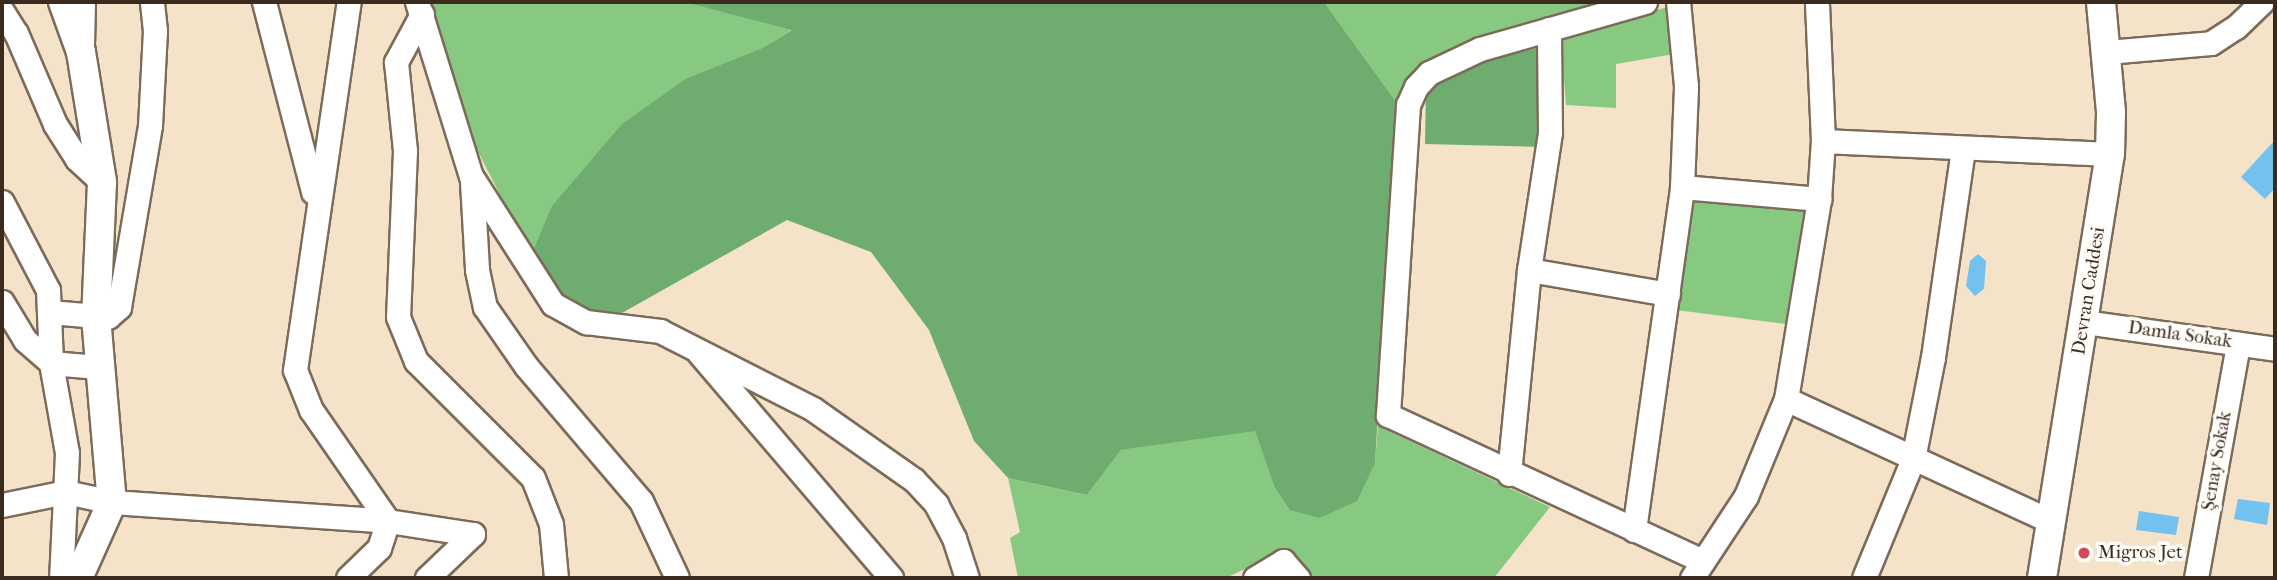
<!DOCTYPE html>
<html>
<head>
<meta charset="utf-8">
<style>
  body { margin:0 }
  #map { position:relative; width:2277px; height:580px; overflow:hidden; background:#f4e3c8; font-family:"IM FELL French Canon",serif }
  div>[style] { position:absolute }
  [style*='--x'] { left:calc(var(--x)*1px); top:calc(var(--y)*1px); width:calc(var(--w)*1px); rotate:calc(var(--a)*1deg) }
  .green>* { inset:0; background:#88c981 }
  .forest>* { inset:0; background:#6ead6f }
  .water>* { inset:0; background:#73c1ee }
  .roads { filter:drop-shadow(2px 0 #7c6b5a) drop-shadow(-2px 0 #7c6b5a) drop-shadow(0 2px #7c6b5a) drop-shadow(0 -2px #7c6b5a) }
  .minor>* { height:23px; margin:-11.5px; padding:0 11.5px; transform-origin:11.5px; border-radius:11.5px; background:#fff }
  .major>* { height:28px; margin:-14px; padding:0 14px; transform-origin:14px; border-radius:14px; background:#fff }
  .dots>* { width:19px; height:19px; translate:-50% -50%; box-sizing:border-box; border:4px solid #fdfcf7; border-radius:50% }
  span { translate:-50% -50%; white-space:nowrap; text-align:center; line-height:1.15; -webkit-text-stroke:7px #fdfcf7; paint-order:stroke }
  .street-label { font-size:19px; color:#3b2a1e }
  .poi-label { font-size:19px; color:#3b2a1e }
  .left { translate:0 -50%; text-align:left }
  .frame { position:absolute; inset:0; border:4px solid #3b2a1e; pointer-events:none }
</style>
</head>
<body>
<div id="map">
  <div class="green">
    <i style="clip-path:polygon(431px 2px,684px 2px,793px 29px,762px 48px,687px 78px,531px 256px,459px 114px)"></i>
    <i style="clip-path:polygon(1324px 2px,1604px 2px,1432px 60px,1410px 75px,1397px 103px)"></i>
    <i style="clip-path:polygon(1668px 7px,1674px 54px,1616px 64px,1616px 108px,1566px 105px,1561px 35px)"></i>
    <i style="clip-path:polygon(1692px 196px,1805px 207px,1786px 324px,1676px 310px)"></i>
    <i style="clip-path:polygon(1378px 426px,1550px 507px,1494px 578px,1314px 578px,1288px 548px,1226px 578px,1018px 578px,1010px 538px,1020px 532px,1008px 478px,1087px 495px,1121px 450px,1255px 430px,1274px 486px,1375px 463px)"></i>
  </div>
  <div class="forest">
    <i style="clip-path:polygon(684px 2px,1324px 2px,1397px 103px,1375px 463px,1357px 501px,1320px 518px,1290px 510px,1274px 486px,1255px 431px,1121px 450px,1087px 495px,1008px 478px,974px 441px,929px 330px,871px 252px,787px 220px,622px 313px,584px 309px,563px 301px,531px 256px,552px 206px,622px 124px,687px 78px,762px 48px,792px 30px)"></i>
    <i style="clip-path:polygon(1542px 47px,1542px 147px,1425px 144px,1426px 89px,1460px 67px)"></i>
  </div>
  <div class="water">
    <i style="clip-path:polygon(2275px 140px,2275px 188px,2265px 199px,2241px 177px)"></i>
    <i style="clip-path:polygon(1978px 254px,1986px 261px,1984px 289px,1975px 296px,1966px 286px,1970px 261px)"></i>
    <i style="clip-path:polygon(2238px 499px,2270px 503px,2267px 525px,2234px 519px)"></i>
    <i style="clip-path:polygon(2139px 511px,2179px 517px,2176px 535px,2136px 530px)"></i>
  </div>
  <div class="roads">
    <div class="minor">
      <i style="--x:264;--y:2;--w:196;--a:75.5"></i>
      <i style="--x:417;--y:2;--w:182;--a:72.8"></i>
      <i style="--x:471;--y:176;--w:152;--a:57.4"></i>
      <i style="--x:553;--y:304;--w:38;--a:29"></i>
      <i style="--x:586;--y:322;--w:75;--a:6.9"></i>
      <i style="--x:660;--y:331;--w:172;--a:27"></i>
      <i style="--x:813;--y:409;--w:123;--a:35.1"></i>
      <i style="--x:914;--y:480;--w:33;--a:47"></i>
      <i style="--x:936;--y:504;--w:38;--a:62"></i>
      <i style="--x:954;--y:538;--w:42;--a:72"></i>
      <i style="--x:1645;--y:2;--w:172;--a:164.1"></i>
      <i style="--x:1480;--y:49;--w:56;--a:154.8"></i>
      <i style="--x:1429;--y:73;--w:19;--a:133"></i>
      <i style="--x:1416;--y:87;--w:20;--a:114"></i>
      <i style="--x:1408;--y:105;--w:311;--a:93.7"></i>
      <i style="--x:1388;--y:415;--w:347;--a:24.9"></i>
      <i style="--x:2;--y:11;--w:26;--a:58"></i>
      <i style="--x:16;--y:33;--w:99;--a:66.8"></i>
      <i style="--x:55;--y:124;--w:41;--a:57.8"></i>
      <i style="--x:77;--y:159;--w:34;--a:43"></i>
      <i style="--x:422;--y:14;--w:55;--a:118.4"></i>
      <i style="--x:396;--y:62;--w:89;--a:84.2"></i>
      <i style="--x:405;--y:151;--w:166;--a:92.4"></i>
      <i style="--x:398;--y:317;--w:48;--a:67.8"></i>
      <i style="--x:416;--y:361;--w:165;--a:45"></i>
      <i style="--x:533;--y:478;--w:49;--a:68.6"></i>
      <i style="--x:551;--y:524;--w:54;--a:84.7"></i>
      <i style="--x:82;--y:45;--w:43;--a:-88.7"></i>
      <i style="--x:2107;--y:52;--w:104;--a:-4.9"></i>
      <i style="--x:2211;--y:43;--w:30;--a:-33"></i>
      <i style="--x:2236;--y:27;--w:36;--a:-44"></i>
      <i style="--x:1823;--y:141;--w:287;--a:2.6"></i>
      <i style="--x:472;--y:182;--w:88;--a:86.7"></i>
      <i style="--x:477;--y:270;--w:38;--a:78"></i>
      <i style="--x:485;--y:307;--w:72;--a:55.2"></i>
      <i style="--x:526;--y:366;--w:177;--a:49.6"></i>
      <i style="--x:641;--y:501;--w:85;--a:64.9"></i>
      <i style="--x:1682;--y:187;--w:138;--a:5"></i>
      <i style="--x:2;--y:202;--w:99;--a:62.4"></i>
      <i style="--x:48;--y:290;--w:73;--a:87.6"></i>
      <i style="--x:51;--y:363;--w:91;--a:79.9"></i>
      <i style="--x:67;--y:453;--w:125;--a:92.7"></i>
      <i style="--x:1529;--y:270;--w:141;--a:9.8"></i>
      <i style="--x:2;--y:302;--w:44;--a:58.8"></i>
      <i style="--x:25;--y:340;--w:35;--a:41"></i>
      <i style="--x:51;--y:363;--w:47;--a:4.9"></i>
      <i style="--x:50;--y:312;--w:58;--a:4.9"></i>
      <i style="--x:108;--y:317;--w:15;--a:-42"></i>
      <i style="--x:119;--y:307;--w:184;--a:-80.3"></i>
      <i style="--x:150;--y:126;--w:95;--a:-87"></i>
      <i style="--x:155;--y:31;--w:29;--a:-96"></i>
      <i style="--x:2084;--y:322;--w:193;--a:8"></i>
      <i style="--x:699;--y:353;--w:296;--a:49.5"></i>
      <i style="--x:1786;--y:399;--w:291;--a:24.8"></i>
      <i style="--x:1509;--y:474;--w:205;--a:-84.4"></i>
      <i style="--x:1529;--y:270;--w:140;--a:-81.3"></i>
      <i style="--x:1550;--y:132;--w:103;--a:-90.6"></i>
      <i style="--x:2;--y:505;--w:65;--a:-11.5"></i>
      <i style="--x:66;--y:492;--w:47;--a:12.3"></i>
      <i style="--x:112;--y:502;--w:277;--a:3.9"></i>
      <i style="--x:388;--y:521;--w:86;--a:8.7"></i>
      <i style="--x:473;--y:534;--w:64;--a:136.3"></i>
      <i style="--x:1634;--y:530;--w:346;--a:-82"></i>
      <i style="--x:1682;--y:187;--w:101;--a:-87.7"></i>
      <i style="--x:1686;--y:86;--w:84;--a:-95.4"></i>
      <i style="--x:348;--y:578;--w:43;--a:-44.1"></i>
      <i style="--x:379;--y:548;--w:28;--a:-72"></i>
      <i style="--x:388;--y:521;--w:135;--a:-124.7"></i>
      <i style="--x:311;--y:410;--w:43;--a:-111.8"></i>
      <i style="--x:295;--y:370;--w:372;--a:-81.7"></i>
      <i style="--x:1255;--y:578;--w:33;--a:-31"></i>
      <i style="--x:1283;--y:561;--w:23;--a:49"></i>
      <i style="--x:1692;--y:578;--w:98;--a:-56.6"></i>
      <i style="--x:1746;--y:496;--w:105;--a:-67.6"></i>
      <i style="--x:1786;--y:399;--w:203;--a:-80.6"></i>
      <i style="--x:1819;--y:199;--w:58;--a:-86.1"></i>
      <i style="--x:1823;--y:141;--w:139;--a:-92.5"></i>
      <i style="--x:1864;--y:578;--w:129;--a:-67.6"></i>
      <i style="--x:1913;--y:459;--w:104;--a:-78.9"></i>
      <i style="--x:1933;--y:357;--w:211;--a:-81.8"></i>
      <i style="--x:2196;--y:578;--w:238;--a:-79.8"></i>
    </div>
    <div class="major">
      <i style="--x:63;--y:2;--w:53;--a:70.2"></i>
      <i style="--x:81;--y:52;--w:132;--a:80.8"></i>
      <i style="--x:102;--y:182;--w:135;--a:92.5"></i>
      <i style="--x:96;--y:317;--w:186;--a:85.1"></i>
      <i style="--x:112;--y:502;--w:83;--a:114.1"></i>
      <i style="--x:2042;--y:578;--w:429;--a:-80.9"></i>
      <i style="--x:2110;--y:154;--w:42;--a:-88.6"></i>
      <i style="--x:2111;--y:112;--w:110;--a:-95.2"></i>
    </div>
  </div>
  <div class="dots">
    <i style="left:2084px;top:553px;background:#d1495b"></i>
  </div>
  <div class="street-label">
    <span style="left:2089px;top:291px;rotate:-81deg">Devran Caddesi</span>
    <span style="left:2180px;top:335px;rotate:8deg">Damla Sokak</span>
    <span style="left:2217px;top:461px;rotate:-80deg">Şenay Sokak</span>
  </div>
  <div class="poi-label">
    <span class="left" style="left:2098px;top:553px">Migros Jet</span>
  </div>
  <div class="frame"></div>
</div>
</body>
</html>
